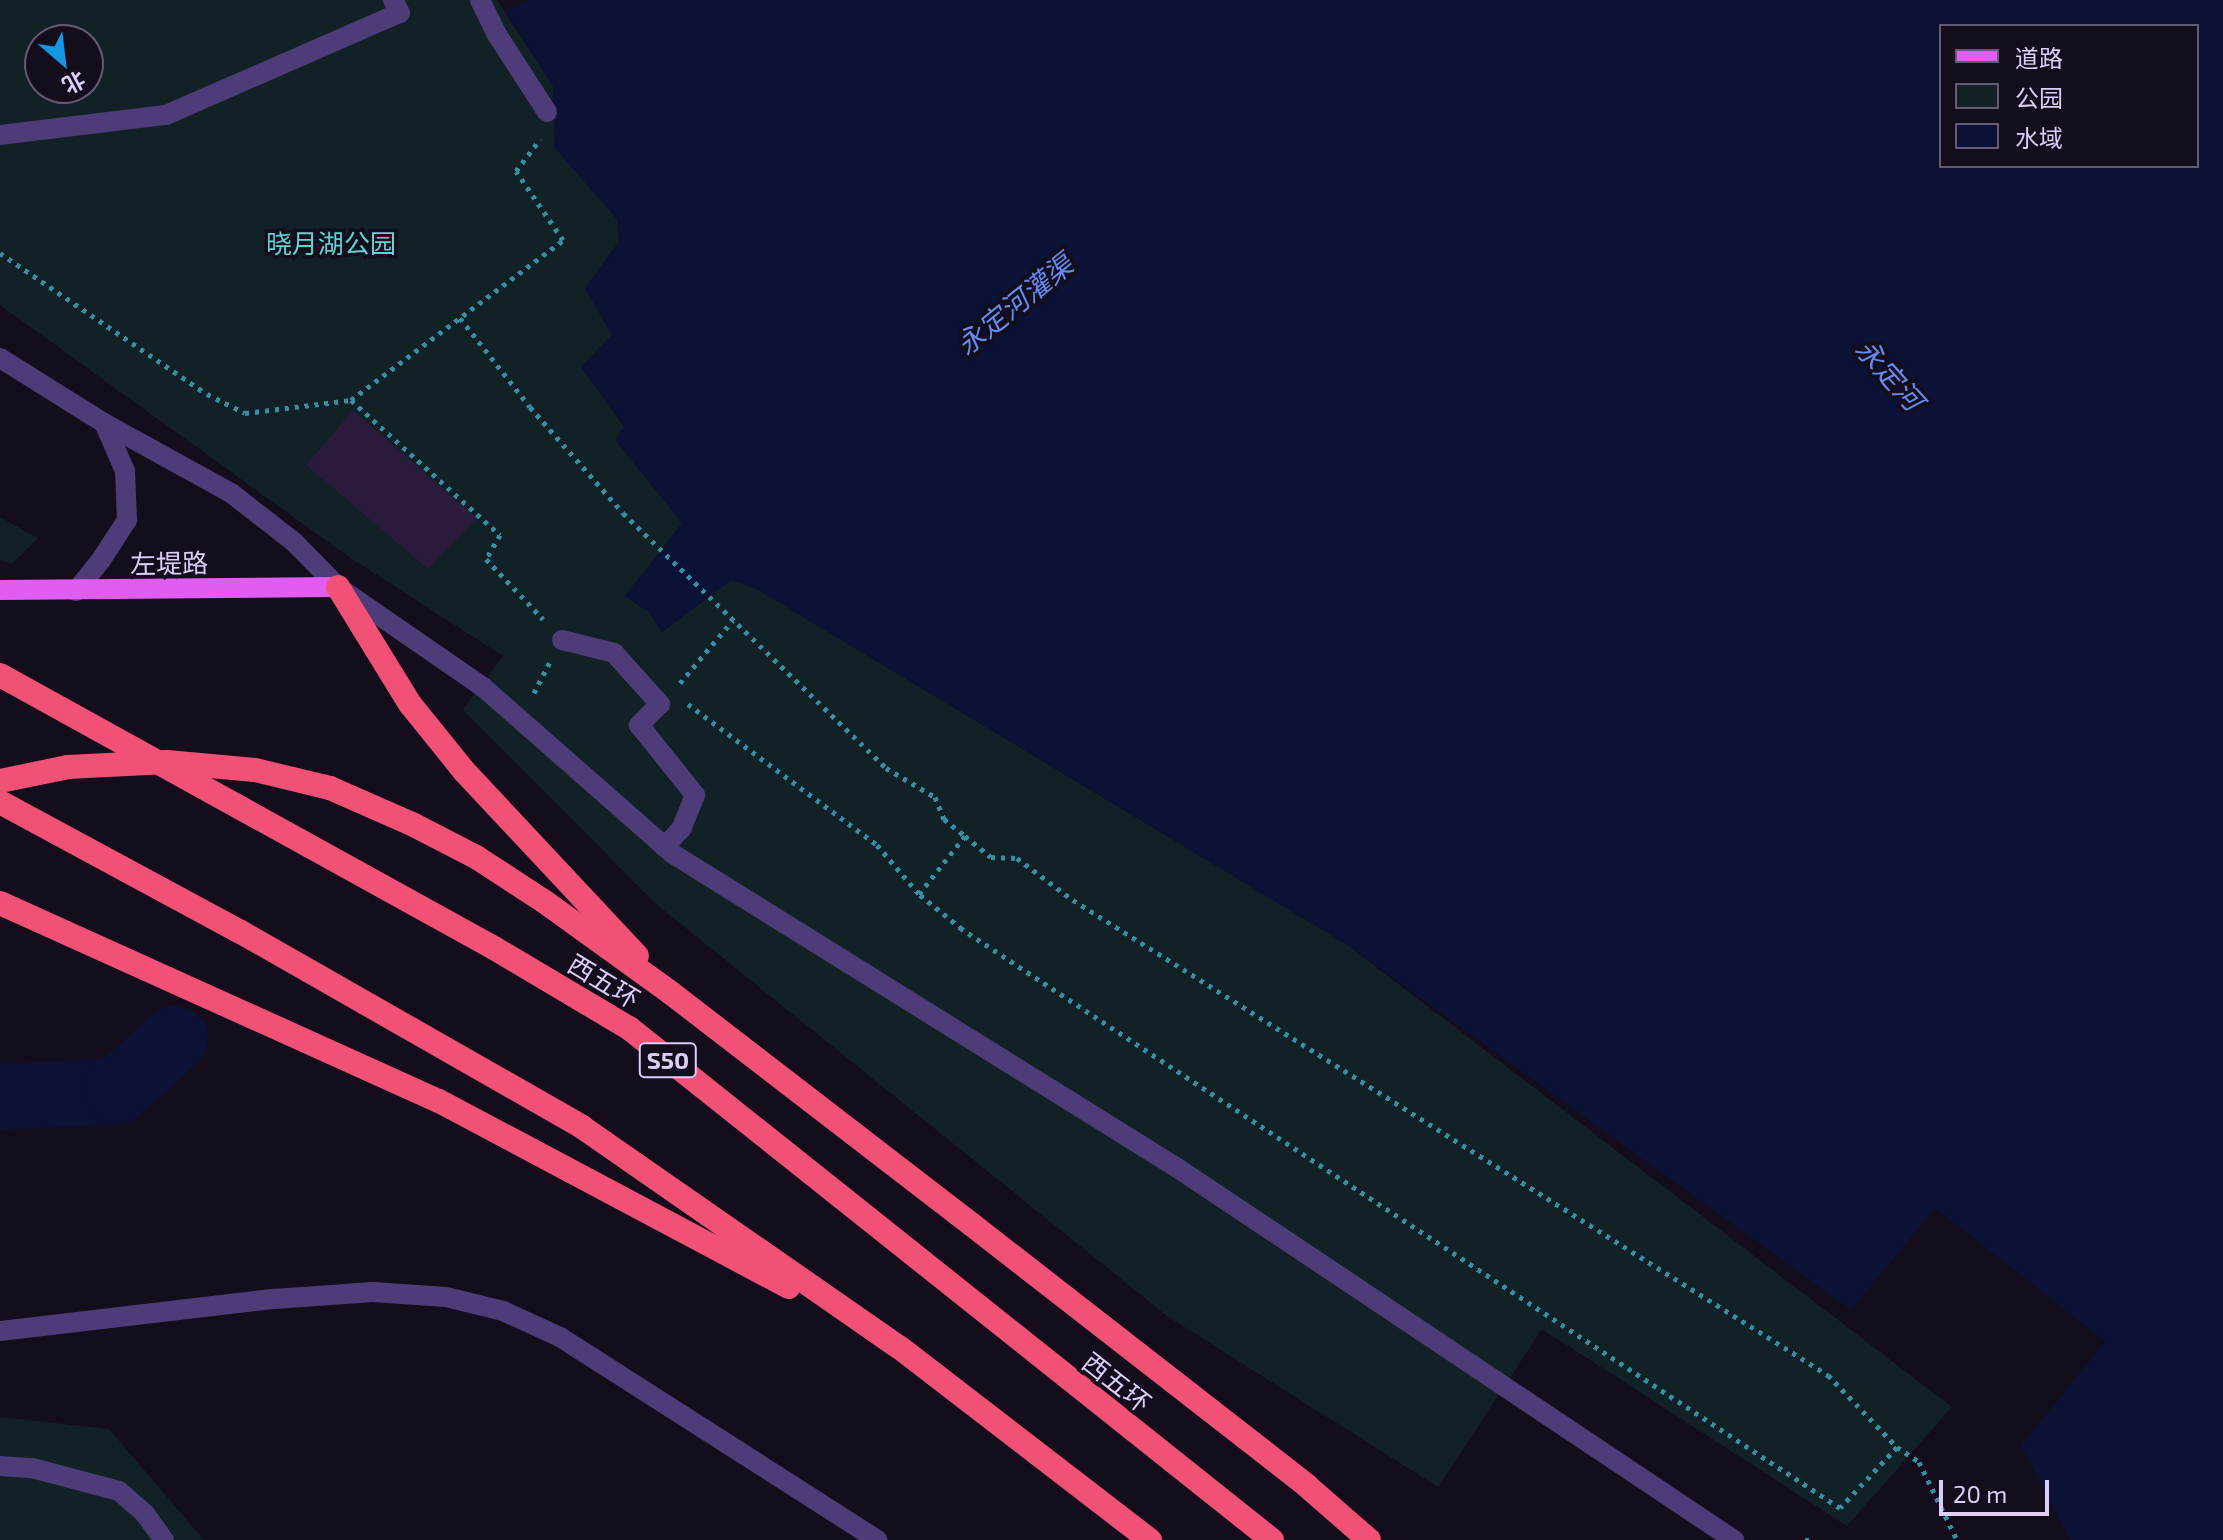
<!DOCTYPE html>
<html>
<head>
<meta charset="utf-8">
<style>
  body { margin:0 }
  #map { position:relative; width:2223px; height:1540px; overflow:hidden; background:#140d1c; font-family:"Exo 2","Noto Sans SC",sans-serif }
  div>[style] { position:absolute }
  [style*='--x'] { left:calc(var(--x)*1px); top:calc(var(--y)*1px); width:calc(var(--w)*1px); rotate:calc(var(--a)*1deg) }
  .green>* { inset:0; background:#112126 }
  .water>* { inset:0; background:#0c1136 }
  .pier>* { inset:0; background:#140d1c }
  .river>* { height:66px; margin:-33px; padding:0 33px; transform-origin:33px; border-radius:33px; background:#0c1136 }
  .building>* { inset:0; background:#2a1b3c }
  .path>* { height:5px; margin-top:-2.5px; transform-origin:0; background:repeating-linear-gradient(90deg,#368fa5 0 4px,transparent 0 10px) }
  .minor>* { height:20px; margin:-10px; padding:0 10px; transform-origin:10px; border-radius:10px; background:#4e3c78 }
  .major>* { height:20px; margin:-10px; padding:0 10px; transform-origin:10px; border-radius:10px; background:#e15df2 }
  .highway>* { height:24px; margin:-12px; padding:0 12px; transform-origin:12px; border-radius:12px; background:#f15174 }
  .highway-bridge>* { height:24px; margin:-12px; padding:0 12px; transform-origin:12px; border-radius:12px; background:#f15174 }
  span { translate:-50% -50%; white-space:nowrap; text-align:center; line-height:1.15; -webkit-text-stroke:7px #140d1c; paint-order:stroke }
  .shield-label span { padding:2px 6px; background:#140d1c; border:2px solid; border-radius:6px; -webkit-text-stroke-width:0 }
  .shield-label { font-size:24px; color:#decdfb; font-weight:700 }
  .park-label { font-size:26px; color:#60d3d4 }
  .street-label { font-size:26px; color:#decdfb }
  .water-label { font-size:28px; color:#638bf3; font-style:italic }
  .legend { position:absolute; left:1939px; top:24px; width:260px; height:144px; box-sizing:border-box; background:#140d1c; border:2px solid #655a75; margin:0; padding:10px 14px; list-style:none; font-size:24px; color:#decdfb }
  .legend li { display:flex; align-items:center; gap:16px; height:40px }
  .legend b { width:40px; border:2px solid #655a75 }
  .north { position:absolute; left:24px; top:24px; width:80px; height:80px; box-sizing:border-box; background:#140d1c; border:2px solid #655a75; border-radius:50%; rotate:152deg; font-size:22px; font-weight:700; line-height:32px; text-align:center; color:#decdfb }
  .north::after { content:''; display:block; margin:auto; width:28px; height:36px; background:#1297e2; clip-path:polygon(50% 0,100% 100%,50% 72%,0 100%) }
  .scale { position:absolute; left:1939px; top:1480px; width:110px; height:36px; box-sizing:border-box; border:4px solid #decdfb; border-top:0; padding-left:10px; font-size:24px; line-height:28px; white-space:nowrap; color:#decdfb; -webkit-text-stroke:6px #140d1c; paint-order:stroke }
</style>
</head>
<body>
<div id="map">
  <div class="green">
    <i style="clip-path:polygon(evenodd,0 0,497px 0,553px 86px,555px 147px,617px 219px,619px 242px,585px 288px,612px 335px,581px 367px,624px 427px,616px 441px,683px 523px,625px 596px,649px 612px,662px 632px,731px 579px,757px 589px,1346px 944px,1952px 1407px,1847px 1526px,1542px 1329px,1438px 1487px,1167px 1316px,656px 904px,463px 710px,503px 656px,346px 555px,0 305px,0 0,40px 40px,88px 40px,88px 88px,40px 88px,40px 40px)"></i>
    <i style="clip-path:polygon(0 517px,38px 538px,12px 564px,0 560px)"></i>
    <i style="clip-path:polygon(0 1417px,109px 1429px,204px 1540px,0 1540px)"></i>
  </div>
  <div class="water">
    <i style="clip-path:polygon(evenodd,528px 0,2223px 0,2223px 1540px,2070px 1540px,2011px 1426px,1346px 944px,757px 589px,731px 580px,662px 632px,649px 612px,625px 596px,682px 523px,615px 440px,624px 426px,581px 367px,612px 335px,585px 288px,619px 242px,617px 219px,554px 147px,553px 86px,505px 11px,528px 0,1941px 26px,2197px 26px,2197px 166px,1941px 166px,1941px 26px)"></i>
  </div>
  <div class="pier">
    <i style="clip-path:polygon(1935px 1208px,2105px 1341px,2021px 1446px,2008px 1429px,1851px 1310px)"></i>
  </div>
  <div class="river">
    <i style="--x:0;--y:1097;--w:117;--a:-2.9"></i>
    <i style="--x:117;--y:1091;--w:78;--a:-41.9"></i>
  </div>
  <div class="building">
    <i style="clip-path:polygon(353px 410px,477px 518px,428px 569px,306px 465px)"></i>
  </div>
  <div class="path">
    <i style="--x:0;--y:253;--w:250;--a:34.3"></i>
    <i style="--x:207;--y:394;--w:42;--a:26.6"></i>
    <i style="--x:245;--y:413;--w:107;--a:-7"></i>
    <i style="--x:351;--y:400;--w:201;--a:42.2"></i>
    <i style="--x:500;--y:535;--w:28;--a:120"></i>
    <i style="--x:486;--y:559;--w:83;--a:46.5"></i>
    <i style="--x:460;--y:318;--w:113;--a:51.8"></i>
    <i style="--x:530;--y:407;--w:141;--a:48.7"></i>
    <i style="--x:623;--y:513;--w:366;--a:44.1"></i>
    <i style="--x:886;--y:768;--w:57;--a:30.6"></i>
    <i style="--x:935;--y:797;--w:24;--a:68"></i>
    <i style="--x:944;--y:819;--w:27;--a:39"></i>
    <i style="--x:965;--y:836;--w:33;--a:39"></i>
    <i style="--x:991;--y:857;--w:26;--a:2"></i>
    <i style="--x:1017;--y:858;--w:70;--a:36.9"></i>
    <i style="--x:1073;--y:900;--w:892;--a:32.18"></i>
    <i style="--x:1828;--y:1375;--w:100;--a:46.2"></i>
    <i style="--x:1897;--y:1447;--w:83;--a:133.1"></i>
    <i style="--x:1840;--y:1508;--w:1052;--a:-146.6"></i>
    <i style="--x:962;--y:929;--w:55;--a:-140.9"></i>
    <i style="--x:919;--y:894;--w:74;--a:-51.6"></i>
    <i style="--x:351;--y:400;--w:266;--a:-37"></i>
    <i style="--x:563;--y:240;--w:83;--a:-124.3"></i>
    <i style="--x:516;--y:171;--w:40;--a:-53"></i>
    <i style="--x:680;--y:683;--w:82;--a:-49.9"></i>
    <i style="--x:534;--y:693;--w:34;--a:-63"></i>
    <i style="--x:688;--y:704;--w:236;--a:36.7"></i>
    <i style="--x:877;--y:845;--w:65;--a:49.4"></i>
    <i style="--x:1897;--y:1447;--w:27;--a:34"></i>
    <i style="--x:1919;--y:1462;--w:87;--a:64"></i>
    <i style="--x:1805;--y:1540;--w:4;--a:0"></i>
  </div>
  <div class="minor">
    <i style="--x:480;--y:0;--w:37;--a:64"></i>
    <i style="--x:496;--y:33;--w:94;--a:57.2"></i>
    <i style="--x:0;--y:135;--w:167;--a:-6.9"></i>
    <i style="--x:166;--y:115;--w:255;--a:-23.6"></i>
    <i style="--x:400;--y:13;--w:15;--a:-118"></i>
    <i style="--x:0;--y:358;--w:123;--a:32"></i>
    <i style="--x:76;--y:591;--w:40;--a:-51"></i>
    <i style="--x:101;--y:560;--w:48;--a:-57"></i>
    <i style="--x:127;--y:520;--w:49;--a:-92.3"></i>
    <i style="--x:125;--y:471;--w:52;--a:-113.6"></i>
    <i style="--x:104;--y:423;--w:145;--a:28.9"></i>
    <i style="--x:231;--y:493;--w:80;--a:37.9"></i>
    <i style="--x:294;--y:542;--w:63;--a:45.6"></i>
    <i style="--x:338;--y:587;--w:176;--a:34.6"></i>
    <i style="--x:483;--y:687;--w:253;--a:41.3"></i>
    <i style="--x:673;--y:854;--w:596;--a:31.9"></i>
    <i style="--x:1179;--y:1169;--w:668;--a:33.76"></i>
    <i style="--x:562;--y:640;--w:54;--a:14"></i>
    <i style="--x:614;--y:653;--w:69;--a:48"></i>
    <i style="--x:660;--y:704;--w:30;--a:135"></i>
    <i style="--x:639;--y:725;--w:90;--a:51.3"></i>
    <i style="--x:695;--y:795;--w:35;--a:112"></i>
    <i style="--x:682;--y:828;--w:26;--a:133"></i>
    <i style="--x:0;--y:1331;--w:276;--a:-6.7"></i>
    <i style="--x:274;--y:1299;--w:99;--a:-4"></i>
    <i style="--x:373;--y:1292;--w:73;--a:3.9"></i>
    <i style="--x:446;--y:1297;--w:59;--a:13.8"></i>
    <i style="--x:503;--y:1311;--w:63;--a:24.5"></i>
    <i style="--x:560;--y:1337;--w:377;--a:32.6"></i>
    <i style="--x:0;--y:1466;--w:32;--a:4"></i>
    <i style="--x:32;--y:1468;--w:90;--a:14.8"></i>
    <i style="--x:119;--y:1491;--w:35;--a:41"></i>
    <i style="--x:145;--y:1514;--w:32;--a:54"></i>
  </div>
  <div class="major">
    <i style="--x:0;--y:590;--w:338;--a:-0.5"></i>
  </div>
  <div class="highway">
    <i style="--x:338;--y:587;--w:137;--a:58.4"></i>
    <i style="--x:410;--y:704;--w:86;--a:51.1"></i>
    <i style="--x:464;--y:771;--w:253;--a:46.9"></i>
    <i style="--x:0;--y:675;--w:564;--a:28.93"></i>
    <i style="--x:494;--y:948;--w:157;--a:30.7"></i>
    <i style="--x:629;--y:1028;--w:822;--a:38.53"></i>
    <i style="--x:330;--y:788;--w:90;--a:23.7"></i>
    <i style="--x:412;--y:824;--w:72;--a:27.3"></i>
    <i style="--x:476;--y:857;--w:82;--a:33.1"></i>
    <i style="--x:545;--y:902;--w:155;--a:35.8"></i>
    <i style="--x:671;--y:993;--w:379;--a:37.6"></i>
    <i style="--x:971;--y:1224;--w:426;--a:37.9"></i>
    <i style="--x:1307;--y:1486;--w:82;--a:41.1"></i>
    <i style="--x:0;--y:802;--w:272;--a:28.4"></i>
    <i style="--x:239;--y:931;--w:395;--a:29.7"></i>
    <i style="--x:582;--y:1127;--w:386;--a:34.8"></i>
    <i style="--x:899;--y:1347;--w:317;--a:37.6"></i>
    <i style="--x:0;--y:903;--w:482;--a:24.3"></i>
    <i style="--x:439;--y:1101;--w:396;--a:28"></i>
  </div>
  <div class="highway-bridge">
    <i style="--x:0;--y:781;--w:69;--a:-11.6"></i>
    <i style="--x:68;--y:767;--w:99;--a:-2.9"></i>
    <i style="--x:167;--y:762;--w:88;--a:5.2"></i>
    <i style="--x:255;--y:770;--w:77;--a:13.5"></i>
  </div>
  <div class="shield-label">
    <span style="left:668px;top:1060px">S50</span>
  </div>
  <div class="park-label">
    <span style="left:331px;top:243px">晓月湖公园</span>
  </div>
  <div class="street-label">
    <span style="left:169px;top:563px;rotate:-1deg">左堤路</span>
    <span style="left:604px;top:981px;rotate:31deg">西五环</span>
    <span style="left:1117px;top:1382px;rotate:38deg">西五环</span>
  </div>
  <div class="water-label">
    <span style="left:1014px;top:304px;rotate:-39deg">永定河灌渠</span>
    <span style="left:1890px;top:374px;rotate:48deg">永定河</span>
  </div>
  <ul class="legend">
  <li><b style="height:10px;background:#e15df2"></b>道路</li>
  <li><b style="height:22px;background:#112126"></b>公园</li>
  <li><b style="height:22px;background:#0c1136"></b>水域</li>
  </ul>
  <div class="north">北</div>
  <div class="scale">20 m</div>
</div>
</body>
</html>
